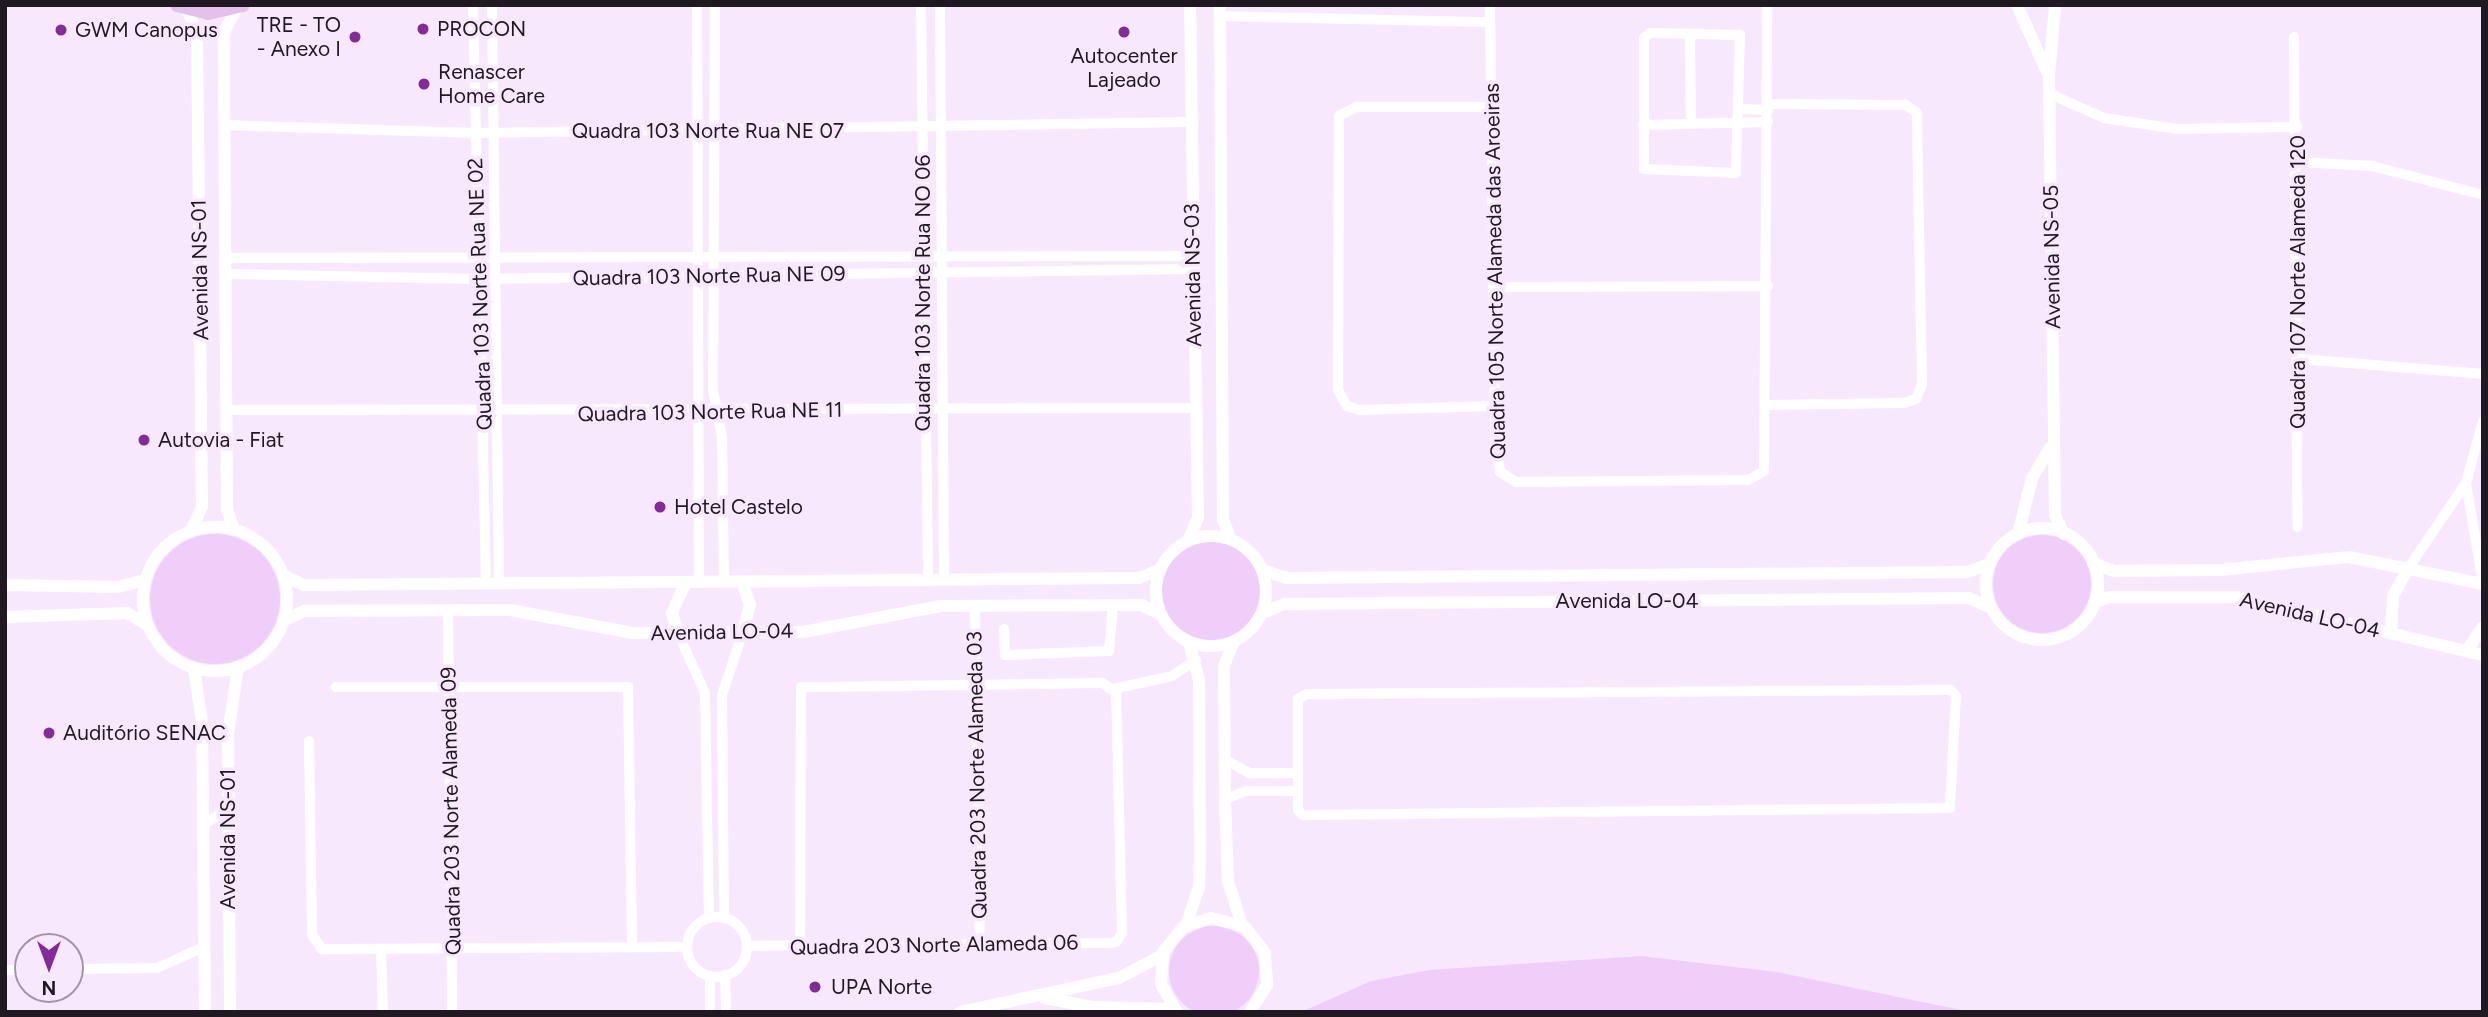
<!DOCTYPE html>
<html>
<head>
<meta charset="utf-8">
<style>
  body { margin:0 }
  #map { position:relative; width:2488px; height:1017px; overflow:hidden; background:#f8e8fd; font-family:Figtree,sans-serif }
  div>[style] { position:absolute }
  [style*='--x'] { left:calc(var(--x)*1px); top:calc(var(--y)*1px); width:calc(var(--w)*1px); rotate:calc(var(--a)*1deg) }
  .green>* { inset:0; background:#f0cefa }
  .round { border-radius:50% }
  .minor>* { height:10px; margin:-5px; padding:0 5px; transform-origin:5px; border-radius:5px; background:#fff }
  .minor>.ring { margin:-5px; padding:0; box-sizing:content-box; background:none; border:10px solid #fff; border-radius:50% }
  .tertiary>* { height:12px; margin:-6px; padding:0 6px; transform-origin:6px; border-radius:6px; background:#fff }
  .tertiary>.ring { margin:-6px; padding:0; box-sizing:content-box; background:none; border:12px solid #fff; border-radius:50% }
  .primary>* { height:14px; margin:-7px; padding:0 7px; transform-origin:7px; border-radius:7px; background:#e2c1eb }
  .dots>* { width:19px; height:19px; translate:-50% -50%; box-sizing:border-box; border:4px solid #f8e8fd; border-radius:50% }
  span { translate:-50% -50%; white-space:nowrap; text-align:center; line-height:1.15; -webkit-text-stroke:7px #f8e8fd; paint-order:stroke }
  .poi-label { font-size:21px; color:#201922 }
  .right { translate:-100% -50%; text-align:right }
  .left { translate:0 -50%; text-align:left }
  .street-label { font-size:21px; color:#201922 }
  .frame { position:absolute; inset:0; border:7px solid #201922; pointer-events:none }
  .north { position:absolute; left:14px; top:933px; width:70px; height:70px; box-sizing:border-box; background:#f8e8fd; border:2px solid #a295a5; border-radius:50%; rotate:180deg; font-size:19px; font-weight:700; line-height:28px; text-align:center; color:#201922 }
  .north::after { content:''; display:block; margin:auto; width:24px; height:32px; background:#822b99; clip-path:polygon(50% 0,100% 100%,50% 72%,0 100%) }
</style>
</head>
<body>
<div id="map">
  <div class="green">
    <i class="round" style="left:150px;top:534px;width:130px;height:130px"></i>
    <i class="round" style="left:1993px;top:535px;width:98px;height:98px"></i>
    <i class="round" style="left:1162px;top:542px;width:98px;height:98px"></i>
    <i class="round" style="left:1169px;top:926px;width:90px;height:90px"></i>
    <i style="clip-path:polygon(1641px 956px,1777px 972px,1971px 1012px,1301px 1012px,1371px 981px,1429px 970px)"></i>
  </div>
  <div class="minor">
    <i style="--x:473;--y:5;--w:579;--a:88.71"></i>
    <i style="--x:492;--y:5;--w:579;--a:89.31"></i>
    <i style="--x:697;--y:5;--w:577;--a:89.8"></i>
    <i style="--x:715;--y:5;--w:385;--a:90.3"></i>
    <i style="--x:713;--y:390;--w:48;--a:79.2"></i>
    <i style="--x:722;--y:437;--w:145;--a:89.2"></i>
    <i style="--x:921;--y:5;--w:575;--a:89.3"></i>
    <i style="--x:940;--y:5;--w:575;--a:89.6"></i>
    <i style="--x:1490;--y:5;--w:426;--a:89.3"></i>
    <i style="--x:1495;--y:431;--w:41;--a:83"></i>
    <i style="--x:1500;--y:472;--w:19;--a:32"></i>
    <i style="--x:1516;--y:482;--w:232;--a:-0.5"></i>
    <i style="--x:1748;--y:480;--w:18;--a:-29"></i>
    <i style="--x:1764;--y:471;--w:466;--a:-89.6"></i>
    <i style="--x:1220;--y:16;--w:270;--a:1.3"></i>
    <i style="--x:1650;--y:33;--w:90;--a:1.3"></i>
    <i style="--x:1740;--y:35;--w:138;--a:91.7"></i>
    <i style="--x:1736;--y:173;--w:92;--a:-177.5"></i>
    <i style="--x:1644;--y:169;--w:131;--a:-90"></i>
    <i style="--x:1644;--y:38;--w:8;--a:-40"></i>
    <i style="--x:1690;--y:34;--w:89;--a:89.4"></i>
    <i style="--x:2294;--y:37;--w:490;--a:89.6"></i>
    <i style="--x:2050;--y:94;--w:59;--a:24"></i>
    <i style="--x:2104;--y:118;--w:75;--a:8.5"></i>
    <i style="--x:2178;--y:129;--w:119;--a:-1"></i>
    <i style="--x:1490;--y:107;--w:134;--a:180"></i>
    <i style="--x:1356;--y:107;--w:19;--a:152"></i>
    <i style="--x:1339;--y:116;--w:274;--a:90.2"></i>
    <i style="--x:1338;--y:390;--w:18;--a:61"></i>
    <i style="--x:1347;--y:406;--w:13;--a:18"></i>
    <i style="--x:1359;--y:410;--w:136;--a:-1.7"></i>
    <i style="--x:1740;--y:109;--w:28;--a:2"></i>
    <i style="--x:224;--y:125;--w:251;--a:1.8"></i>
    <i style="--x:475;--y:133;--w:716;--a:-0.88"></i>
    <i style="--x:1643;--y:125;--w:125;--a:-1.4"></i>
    <i style="--x:2298;--y:162;--w:74;--a:3.1"></i>
    <i style="--x:2372;--y:166;--w:115;--a:14.6"></i>
    <i style="--x:225;--y:258;--w:967;--a:-0.12"></i>
    <i style="--x:225;--y:274;--w:256;--a:1.1"></i>
    <i style="--x:481;--y:279;--w:711;--a:-0.81"></i>
    <i style="--x:1493;--y:287;--w:275;--a:-0.2"></i>
    <i style="--x:2301;--y:359;--w:183;--a:4.7"></i>
    <i style="--x:1768;--y:405;--w:136;--a:-0.8"></i>
    <i style="--x:1904;--y:403;--w:13;--a:-18"></i>
    <i style="--x:1916;--y:399;--w:16;--a:-68"></i>
    <i style="--x:1922;--y:384;--w:271;--a:-91.1"></i>
    <i style="--x:1917;--y:113;--w:14;--a:-144"></i>
    <i style="--x:1906;--y:105;--w:138;--a:-179.6"></i>
    <i style="--x:226;--y:410;--w:969;--a:-0.12"></i>
    <i style="--x:2466;--y:483;--w:102;--a:80.4"></i>
    <i style="--x:2409;--y:567;--w:102;--a:-55.8"></i>
    <i style="--x:2466;--y:483;--w:64;--a:-74.7"></i>
    <i style="--x:975;--y:606;--w:338;--a:89.2"></i>
    <i style="--x:448;--y:610;--w:402;--a:89.4"></i>
    <i style="--x:1004;--y:629;--w:26;--a:88"></i>
    <i style="--x:1005;--y:655;--w:104;--a:-2.2"></i>
    <i style="--x:1109;--y:651;--w:46;--a:-85"></i>
    <i style="--x:678;--y:633;--w:66;--a:65.8"></i>
    <i style="--x:705;--y:693;--w:225;--a:89"></i>
    <i style="--x:336;--y:687;--w:292;--a:0"></i>
    <i style="--x:628;--y:687;--w:260;--a:89.1"></i>
    <i style="--x:1113;--y:689;--w:60;--a:-12.4"></i>
    <i style="--x:1172;--y:676;--w:29;--a:-34"></i>
    <i style="--x:1951;--y:690;--w:8;--a:50"></i>
    <i style="--x:1956;--y:696;--w:112;--a:93.1"></i>
    <i style="--x:1950;--y:808;--w:647;--a:179.38"></i>
    <i style="--x:1303;--y:815;--w:7;--a:-135"></i>
    <i style="--x:1298;--y:810;--w:111;--a:-90"></i>
    <i style="--x:1298;--y:699;--w:10;--a:-29"></i>
    <i style="--x:1307;--y:694;--w:644;--a:-0.36"></i>
    <i style="--x:309;--y:741;--w:194;--a:89.1"></i>
    <i style="--x:312;--y:935;--w:17;--a:54"></i>
    <i style="--x:322;--y:949;--w:365;--a:-0.3"></i>
    <i style="--x:1224;--y:759;--w:29;--a:29"></i>
    <i style="--x:1249;--y:773;--w:49;--a:0"></i>
    <i style="--x:1225;--y:799;--w:22;--a:-21"></i>
    <i style="--x:1246;--y:791;--w:52;--a:0"></i>
    <i style="--x:202;--y:826;--w:30;--a:-34"></i>
    <i class="ring" style="left:687px;top:917px;width:50px;height:50px"></i>
    <i style="--x:724;--y:918;--w:223;--a:-90.5"></i>
    <i style="--x:722;--y:695;--w:66;--a:-71.6"></i>
    <i style="--x:747;--y:946;--w:364;--a:-0.5"></i>
    <i style="--x:1111;--y:943;--w:6;--a:-18"></i>
    <i style="--x:1117;--y:941;--w:9;--a:-58"></i>
    <i style="--x:1122;--y:933;--w:241;--a:-91.4"></i>
    <i style="--x:1116;--y:692;--w:17;--a:-147"></i>
    <i style="--x:1102;--y:683;--w:301;--a:179.2"></i>
    <i style="--x:801;--y:687;--w:259;--a:90.2"></i>
    <i style="--x:381;--y:950;--w:62;--a:88.2"></i>
    <i style="--x:70;--y:969;--w:87;--a:-0.7"></i>
    <i style="--x:157;--y:968;--w:51;--a:-24.1"></i>
    <i style="--x:5;--y:970;--w:23;--a:0"></i>
    <i style="--x:725;--y:975;--w:37;--a:88"></i>
    <i style="--x:710;--y:1012;--w:36;--a:-90"></i>
  </div>
  <div class="tertiary">
    <i style="--x:1220;--y:5;--w:514;--a:89.67"></i>
    <i style="--x:1223;--y:519;--w:22;--a:69"></i>
    <i style="--x:2017;--y:5;--w:73;--a:65.9"></i>
    <i style="--x:2055;--y:5;--w:71;--a:94.8"></i>
    <i style="--x:2049;--y:76;--w:361;--a:89.2"></i>
    <i style="--x:2054;--y:437;--w:78;--a:89.3"></i>
    <i style="--x:2055;--y:515;--w:21;--a:65"></i>
    <i style="--x:187;--y:9;--w:25;--a:67"></i>
    <i style="--x:197;--y:32;--w:475;--a:89.4"></i>
    <i style="--x:202;--y:507;--w:26;--a:115"></i>
    <i class="ring" style="left:143px;top:527px;width:132px;height:132px"></i>
    <i class="ring" style="left:1986px;top:528px;width:100px;height:100px"></i>
    <i style="--x:234;--y:529;--w:20;--a:-110"></i>
    <i style="--x:227;--y:510;--w:478;--a:-90.4"></i>
    <i style="--x:224;--y:32;--w:26;--a:-62"></i>
    <i style="--x:2018;--y:534;--w:58;--a:-76"></i>
    <i style="--x:2032;--y:478;--w:35;--a:-59"></i>
    <i class="ring" style="left:1156px;top:536px;width:98px;height:98px"></i>
    <i style="--x:1188;--y:541;--w:25;--a:-67"></i>
    <i style="--x:1198;--y:518;--w:513;--a:-90.89"></i>
    <i style="--x:2093;--y:563;--w:22;--a:21"></i>
    <i style="--x:2114;--y:571;--w:106;--a:-0.5"></i>
    <i style="--x:2220;--y:570;--w:130;--a:-5.8"></i>
    <i style="--x:2349;--y:557;--w:137;--a:11.4"></i>
    <i style="--x:1262;--y:570;--w:26;--a:18"></i>
    <i style="--x:1287;--y:578;--w:680;--a:-0.51"></i>
    <i style="--x:1967;--y:572;--w:24;--a:-19"></i>
    <i style="--x:284;--y:576;--w:22;--a:24"></i>
    <i style="--x:304;--y:585;--w:835;--a:-0.48"></i>
    <i style="--x:1139;--y:578;--w:22;--a:-22"></i>
    <i style="--x:742;--y:582;--w:24;--a:71"></i>
    <i style="--x:750;--y:605;--w:28;--a:105"></i>
    <i style="--x:5;--y:585;--w:113;--a:1"></i>
    <i style="--x:118;--y:587;--w:28;--a:-15"></i>
    <i style="--x:2094;--y:603;--w:17;--a:-21"></i>
    <i style="--x:2110;--y:597;--w:127;--a:0"></i>
    <i style="--x:2237;--y:597;--w:253;--a:13.3"></i>
    <i style="--x:1262;--y:613;--w:24;--a:-22"></i>
    <i style="--x:1284;--y:604;--w:685;--a:-0.5"></i>
    <i style="--x:1969;--y:598;--w:24;--a:24"></i>
    <i style="--x:5;--y:617;--w:122;--a:-1.9"></i>
    <i style="--x:127;--y:613;--w:24;--a:30"></i>
    <i style="--x:284;--y:620;--w:22;--a:-24"></i>
    <i style="--x:304;--y:611;--w:206;--a:-0.3"></i>
    <i style="--x:510;--y:610;--w:125;--a:10.6"></i>
    <i style="--x:633;--y:633;--w:170;--a:-0.3"></i>
    <i style="--x:803;--y:632;--w:140;--a:-10.7"></i>
    <i style="--x:941;--y:606;--w:200;--a:-0.3"></i>
    <i style="--x:1141;--y:605;--w:21;--a:25"></i>
    <i style="--x:678;--y:633;--w:21;--a:-107"></i>
    <i style="--x:672;--y:613;--w:34;--a:-66"></i>
    <i style="--x:2391;--y:633;--w:37;--a:-87"></i>
    <i style="--x:2393;--y:596;--w:33;--a:-61"></i>
    <i style="--x:1234;--y:642;--w:25;--a:113"></i>
    <i style="--x:1224;--y:665;--w:134;--a:89.6"></i>
    <i style="--x:1225;--y:799;--w:82;--a:87.9"></i>
    <i style="--x:1228;--y:881;--w:46;--a:72.3"></i>
    <i style="--x:2467;--y:650;--w:28;--a:-55"></i>
    <i style="--x:194;--y:668;--w:56;--a:81.7"></i>
    <i style="--x:202;--y:723;--w:289;--a:89.4"></i>
    <i style="--x:1186;--y:926;--w:41;--a:-71.6"></i>
    <i style="--x:1199;--y:887;--w:30;--a:-88"></i>
    <i style="--x:1200;--y:857;--w:177;--a:-90.3"></i>
    <i style="--x:1199;--y:680;--w:39;--a:-105"></i>
    <i style="--x:1044;--y:998;--w:49;--a:10.6"></i>
    <i style="--x:1092;--y:1007;--w:83;--a:1.4"></i>
    <i style="--x:230;--y:1012;--w:278;--a:-90.4"></i>
    <i style="--x:228;--y:734;--w:68;--a:-81.5"></i>
    <i style="--x:960;--y:1012;--w:163;--a:-12.1"></i>
    <i style="--x:1119;--y:978;--w:49;--a:-28.1"></i>
    <i style="--x:1177;--y:1012;--w:32;--a:-120"></i>
    <i style="--x:1161;--y:984;--w:32;--a:-86"></i>
    <i style="--x:1163;--y:952;--w:32;--a:-51"></i>
    <i style="--x:1183;--y:927;--w:29;--a:-18"></i>
    <i style="--x:1211;--y:918;--w:35;--a:15"></i>
    <i style="--x:1245;--y:927;--w:33;--a:52"></i>
    <i style="--x:1265;--y:953;--w:32;--a:86"></i>
    <i style="--x:1267;--y:985;--w:32;--a:122"></i>
  </div>
  <div class="primary">
    <i style="--x:177;--y:5;--w:32;--a:14"></i>
    <i style="--x:208;--y:13;--w:36;--a:-13"></i>
  </div>
  <div class="dots">
    <i style="left:423px;top:29px;background:#822b99"></i>
    <i style="left:61px;top:30px;background:#822b99"></i>
    <i style="left:1124px;top:32px;background:#822b99"></i>
    <i style="left:355px;top:37px;background:#822b99"></i>
    <i style="left:424px;top:84px;background:#822b99"></i>
    <i style="left:144px;top:440px;background:#822b99"></i>
    <i style="left:660px;top:507px;background:#822b99"></i>
    <i style="left:49px;top:733px;background:#822b99"></i>
    <i style="left:815px;top:987px;background:#822b99"></i>
  </div>
  <div class="poi-label">
    <span class="right" style="left:341px;top:37px">TRE - TO<br>- Anexo I</span>
    <span class="left" style="left:437px;top:29px">PROCON</span>
    <span class="left" style="left:75px;top:30px">GWM Canopus</span>
    <span style="left:1124px;top:68px">Autocenter<br>Lajeado</span>
    <span class="left" style="left:438px;top:84px">Renascer<br>Home Care</span>
    <span class="left" style="left:158px;top:440px">Autovia - Fiat</span>
    <span class="left" style="left:674px;top:507px">Hotel Castelo</span>
    <span class="left" style="left:63px;top:733px">Auditório SENAC</span>
    <span class="left" style="left:831px;top:987px">UPA Norte</span>
  </div>
  <div class="street-label">
    <span style="left:708px;top:131px">Quadra 103 Norte Rua NE 07</span>
    <span style="left:2052px;top:257px;rotate:-91deg">Avenida NS-05</span>
    <span style="left:200px;top:270px;rotate:-91deg">Avenida NS-01</span>
    <span style="left:1495px;top:271px;rotate:-91deg">Quadra 105 Norte Alameda das Aroeiras</span>
    <span style="left:1193px;top:275px;rotate:-91deg">Avenida NS-03</span>
    <span style="left:709px;top:276px;rotate:-1deg">Quadra 103 Norte Rua NE 09</span>
    <span style="left:2298px;top:282px;rotate:-90deg">Quadra 107 Norte Alameda 120</span>
    <span style="left:923px;top:293px;rotate:-90deg">Quadra 103 Norte Rua NO 06</span>
    <span style="left:480px;top:294px;rotate:-92deg">Quadra 103 Norte Rua NE 02</span>
    <span style="left:710px;top:412px;rotate:-1deg">Quadra 103 Norte Rua NE 11</span>
    <span style="left:1627px;top:601px">Avenida LO-04</span>
    <span style="left:2310px;top:615px;rotate:13deg">Avenida LO-04</span>
    <span style="left:722px;top:632px;rotate:-1deg">Avenida LO-04</span>
    <span style="left:977px;top:775px;rotate:-91deg">Quadra 203 Norte Alameda 03</span>
    <span style="left:451px;top:811px;rotate:-91deg">Quadra 203 Norte Alameda 09</span>
    <span style="left:228px;top:839px;rotate:-90deg">Avenida NS-01</span>
    <span style="left:934px;top:945px;rotate:-1deg">Quadra 203 Norte Alameda 06</span>
  </div>
  <div class="frame"></div>
  <div class="north">N</div>
</div>
</body>
</html>
